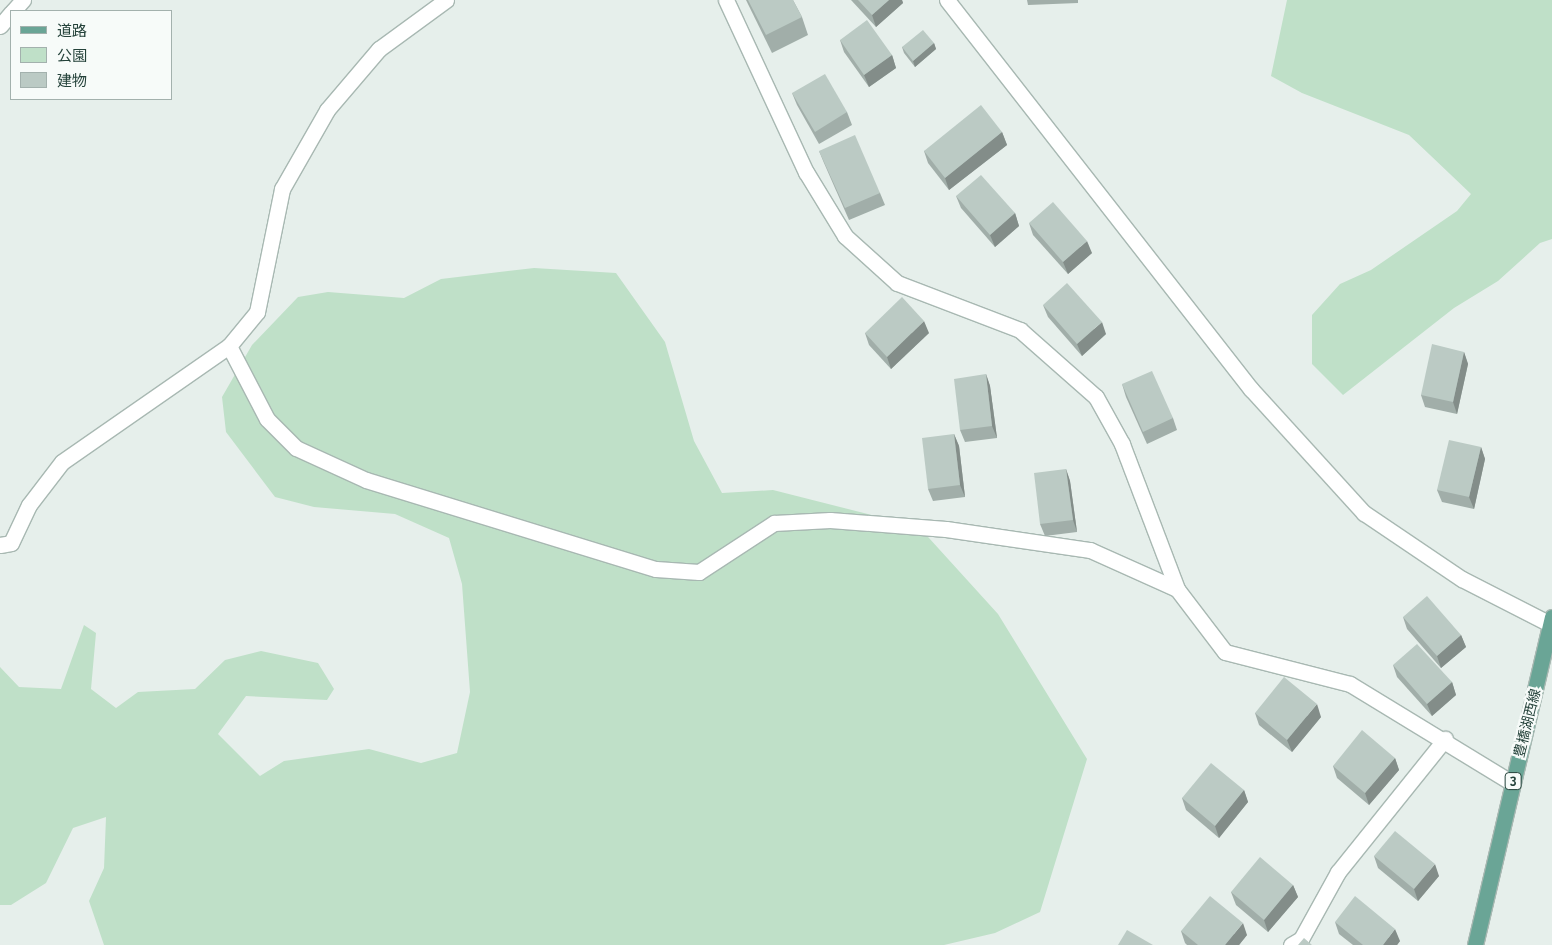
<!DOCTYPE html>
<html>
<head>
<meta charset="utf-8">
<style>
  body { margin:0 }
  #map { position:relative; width:1552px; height:945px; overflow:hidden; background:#e6efeb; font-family:Raleway,"Noto Sans JP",sans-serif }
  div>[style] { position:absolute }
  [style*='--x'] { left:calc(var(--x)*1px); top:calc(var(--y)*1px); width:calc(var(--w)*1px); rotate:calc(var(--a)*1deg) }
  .green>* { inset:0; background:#bfe0c8 }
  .roads { filter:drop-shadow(1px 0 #a8b8b2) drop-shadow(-1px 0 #a8b8b2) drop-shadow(0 1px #a8b8b2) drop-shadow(0 -1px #a8b8b2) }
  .street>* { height:15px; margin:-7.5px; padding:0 7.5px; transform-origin:7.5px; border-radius:7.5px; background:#fff }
  .secondary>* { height:15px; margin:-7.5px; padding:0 7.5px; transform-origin:7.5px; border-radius:7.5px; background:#fff }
  .primary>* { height:15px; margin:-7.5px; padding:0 7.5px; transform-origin:7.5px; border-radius:7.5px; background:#6aa596 }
  .wall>* { inset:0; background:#a1aea9 }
  .shaded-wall>* { inset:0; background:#838d89 }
  .building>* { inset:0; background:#bbcac4 }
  span { translate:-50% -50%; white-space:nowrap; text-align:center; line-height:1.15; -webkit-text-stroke:4.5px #f7fbf9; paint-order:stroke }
  .shield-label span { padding:1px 4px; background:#f7fbf9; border:1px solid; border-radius:4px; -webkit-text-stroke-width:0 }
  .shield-label { font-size:12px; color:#24423a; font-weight:700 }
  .street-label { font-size:14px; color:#24423a }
  .legend { position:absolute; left:10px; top:10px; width:162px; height:90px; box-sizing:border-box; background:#f7fbf9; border:1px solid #a3b1ad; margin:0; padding:6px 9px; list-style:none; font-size:15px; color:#24423a }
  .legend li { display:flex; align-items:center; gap:10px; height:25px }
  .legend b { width:25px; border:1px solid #a3b1ad }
</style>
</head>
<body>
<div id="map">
  <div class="green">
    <i style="clip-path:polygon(1287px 0,1552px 0,1552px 239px,1540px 243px,1498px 281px,1454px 308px,1343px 395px,1312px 364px,1312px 315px,1340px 284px,1371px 270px,1457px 211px,1471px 194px,1409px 135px,1302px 93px,1271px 76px)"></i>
    <i style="clip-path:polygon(534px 268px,616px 273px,665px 342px,694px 441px,722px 493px,773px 490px,919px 527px,998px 614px,1087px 759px,1040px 912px,995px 933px,944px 945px,104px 945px,89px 901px,104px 868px,106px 817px,73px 828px,46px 883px,11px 905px,0 905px,0 667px,19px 687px,61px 689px,84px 625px,96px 633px,91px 689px,116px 708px,138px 692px,195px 689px,225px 660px,261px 651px,318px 663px,334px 689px,327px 700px,246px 696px,218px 734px,260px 776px,284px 761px,369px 749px,421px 763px,457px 753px,470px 692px,462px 584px,449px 538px,395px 514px,314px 507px,275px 497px,226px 432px,222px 397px,252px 345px,298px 297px,328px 292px,404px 298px,441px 279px)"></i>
  </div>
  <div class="roads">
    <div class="street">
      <i style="--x:726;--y:0;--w:190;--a:65.1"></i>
      <i style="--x:806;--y:172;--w:75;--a:58.6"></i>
      <i style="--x:845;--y:236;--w:70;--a:42.1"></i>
      <i style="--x:897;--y:283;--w:132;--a:20.9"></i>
      <i style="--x:1020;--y:330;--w:101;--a:41.4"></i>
      <i style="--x:1096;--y:397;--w:54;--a:61"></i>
      <i style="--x:1122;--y:444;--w:155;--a:69.2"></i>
      <i style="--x:1177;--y:589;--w:79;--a:52.7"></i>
      <i style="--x:1225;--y:652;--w:129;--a:14.4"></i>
      <i style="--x:1350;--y:684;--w:190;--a:31.4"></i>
      <i style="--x:13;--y:11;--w:15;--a:-48"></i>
      <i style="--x:0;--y:26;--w:17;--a:-50"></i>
      <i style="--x:229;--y:346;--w:82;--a:62.5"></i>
      <i style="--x:267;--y:419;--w:41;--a:45"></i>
      <i style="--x:296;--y:448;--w:77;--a:24.6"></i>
      <i style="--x:366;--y:480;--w:303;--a:17.1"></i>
      <i style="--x:656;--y:569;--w:43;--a:4"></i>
      <i style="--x:699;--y:572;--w:90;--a:-33.2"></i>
      <i style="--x:774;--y:523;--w:56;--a:-3.1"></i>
      <i style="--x:830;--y:520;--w:116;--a:4.4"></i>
      <i style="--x:946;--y:529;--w:146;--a:8.3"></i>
      <i style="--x:1090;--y:550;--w:95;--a:24.1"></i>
      <i style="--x:0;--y:545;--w:11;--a:-10"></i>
      <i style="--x:11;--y:543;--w:42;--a:-64.7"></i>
      <i style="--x:29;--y:505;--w:54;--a:-52.5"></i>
      <i style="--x:62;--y:462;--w:203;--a:-34.8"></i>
      <i style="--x:229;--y:346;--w:44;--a:-50.5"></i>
      <i style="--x:257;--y:312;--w:126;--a:-78.5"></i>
      <i style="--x:282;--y:189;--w:91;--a:-60.3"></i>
      <i style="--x:327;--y:110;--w:80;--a:-49.6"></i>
      <i style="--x:379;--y:49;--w:83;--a:-36.2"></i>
      <i style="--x:1291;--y:945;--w:12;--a:-31"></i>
      <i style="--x:1301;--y:939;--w:77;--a:-61.1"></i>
      <i style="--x:1338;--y:872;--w:171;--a:-51.2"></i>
    </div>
    <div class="secondary">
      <i style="--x:947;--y:0;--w:494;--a:52"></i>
      <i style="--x:1251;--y:389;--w:168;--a:47.7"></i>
      <i style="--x:1364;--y:513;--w:118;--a:34"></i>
      <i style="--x:1462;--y:579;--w:101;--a:27.1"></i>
    </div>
    <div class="primary">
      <i style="--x:1475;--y:945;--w:337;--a:-76.8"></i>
    </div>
  </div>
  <div class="wall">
    <i style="clip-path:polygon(746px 0,793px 0,802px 17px,808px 35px,772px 53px)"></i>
    <i style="clip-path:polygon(851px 0,902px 0,903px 3px,876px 27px)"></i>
    <i style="clip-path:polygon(1027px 0,1078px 0,1078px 3px,1028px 5px)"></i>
    <i style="clip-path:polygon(840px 40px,892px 55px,896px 68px,869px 87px,844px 52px)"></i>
    <i style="clip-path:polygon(934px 43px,936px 49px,915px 67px,904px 53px,902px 47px)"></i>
    <i style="clip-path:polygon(792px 93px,847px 112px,852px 125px,819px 144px,797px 105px)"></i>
    <i style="clip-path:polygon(1002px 132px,1007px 145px,949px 190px,928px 163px,924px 151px)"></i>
    <i style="clip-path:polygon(819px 151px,880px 193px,885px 205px,849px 220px,824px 163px)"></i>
    <i style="clip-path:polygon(956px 196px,1015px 213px,1019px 226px,995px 247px,961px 208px)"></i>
    <i style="clip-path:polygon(1029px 223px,1092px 253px,1068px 274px,1033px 235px)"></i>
    <i style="clip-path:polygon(1043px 305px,1106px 334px,1082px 356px,1048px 317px)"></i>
    <i style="clip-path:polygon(865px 333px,929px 333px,891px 369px,869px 345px)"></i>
    <i style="clip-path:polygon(1464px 352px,1468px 364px,1457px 414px,1425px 407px,1421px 395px)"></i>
    <i style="clip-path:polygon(986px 374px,990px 386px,997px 438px,965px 442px,960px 430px)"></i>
    <i style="clip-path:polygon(1122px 384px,1173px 418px,1177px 430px,1147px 444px,1126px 397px)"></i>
    <i style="clip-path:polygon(954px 434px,959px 446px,965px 497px,933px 501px,928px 489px)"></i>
    <i style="clip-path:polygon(1481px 447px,1485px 459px,1474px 509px,1442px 502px,1437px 490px)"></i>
    <i style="clip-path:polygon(1066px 469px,1070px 481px,1077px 532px,1045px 536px,1040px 524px)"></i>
    <i style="clip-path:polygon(1403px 617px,1461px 635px,1466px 647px,1441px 668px,1407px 629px)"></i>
    <i style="clip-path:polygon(1393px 665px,1452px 682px,1456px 695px,1432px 716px,1397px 677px)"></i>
    <i style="clip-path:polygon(1255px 713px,1321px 717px,1292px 752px,1259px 725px)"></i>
    <i style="clip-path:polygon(1395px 758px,1399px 770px,1369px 805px,1337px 778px,1333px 766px)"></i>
    <i style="clip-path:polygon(1244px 790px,1248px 802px,1219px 838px,1186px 810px,1182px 798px)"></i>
    <i style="clip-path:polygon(1374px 856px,1439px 876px,1418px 901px,1378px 868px)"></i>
    <i style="clip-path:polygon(1293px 885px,1298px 897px,1268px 932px,1236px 905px,1231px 892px)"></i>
    <i style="clip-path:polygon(1335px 922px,1400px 941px,1397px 945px,1353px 945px,1339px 934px)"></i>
    <i style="clip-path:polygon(1181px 931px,1247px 935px,1239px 945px,1187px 945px,1185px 943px)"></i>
  </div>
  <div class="shaded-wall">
    <i style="clip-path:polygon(889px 0,902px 0,903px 3px,876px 27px,872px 15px)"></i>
    <i style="clip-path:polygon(934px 43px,936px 49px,915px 67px,913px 61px)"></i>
    <i style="clip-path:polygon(892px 55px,896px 68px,869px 87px,864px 75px)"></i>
    <i style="clip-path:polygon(1002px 132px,1007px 145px,949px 190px,945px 178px)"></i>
    <i style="clip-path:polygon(1015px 213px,1019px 226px,995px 247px,990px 235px)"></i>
    <i style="clip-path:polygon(1087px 241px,1092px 253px,1068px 274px,1063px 262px)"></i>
    <i style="clip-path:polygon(924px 321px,929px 333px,891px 369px,887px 357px)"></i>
    <i style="clip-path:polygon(1102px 322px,1106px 334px,1082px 356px,1077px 344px)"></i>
    <i style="clip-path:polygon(1464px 352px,1468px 364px,1457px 414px,1453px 402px)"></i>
    <i style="clip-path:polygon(986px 374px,990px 386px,997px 438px,992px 426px)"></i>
    <i style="clip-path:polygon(954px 434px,959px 446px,965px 497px,960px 485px)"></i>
    <i style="clip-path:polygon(1481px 447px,1485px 459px,1474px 509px,1469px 497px)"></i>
    <i style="clip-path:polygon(1066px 469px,1070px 481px,1077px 532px,1073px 520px)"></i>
    <i style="clip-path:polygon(1461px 635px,1466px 647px,1441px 668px,1437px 656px)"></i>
    <i style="clip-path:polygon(1452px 682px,1456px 695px,1432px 716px,1427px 704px)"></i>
    <i style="clip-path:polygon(1317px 704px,1321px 717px,1292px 752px,1287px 740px)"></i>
    <i style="clip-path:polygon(1395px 758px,1399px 770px,1369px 805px,1365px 793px)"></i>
    <i style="clip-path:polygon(1244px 790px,1248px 802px,1219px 838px,1215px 826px)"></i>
    <i style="clip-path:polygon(1435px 864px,1439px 876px,1418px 901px,1414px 889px)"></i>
    <i style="clip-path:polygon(1293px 885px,1298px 897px,1268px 932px,1264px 920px)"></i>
    <i style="clip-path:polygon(1243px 923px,1247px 935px,1239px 945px,1225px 945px)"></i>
    <i style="clip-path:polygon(1395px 929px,1400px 941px,1397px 945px,1383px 945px)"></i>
  </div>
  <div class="building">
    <i style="clip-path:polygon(748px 0,793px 0,802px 17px,766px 35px)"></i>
    <i style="clip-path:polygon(858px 0,889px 0,872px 15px)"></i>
    <i style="clip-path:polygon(867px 20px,892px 55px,864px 75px,840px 40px)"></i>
    <i style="clip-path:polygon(923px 30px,934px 43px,913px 61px,902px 47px)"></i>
    <i style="clip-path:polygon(825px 74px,847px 112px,815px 132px,792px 93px)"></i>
    <i style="clip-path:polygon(981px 105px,1002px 132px,945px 178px,924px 151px)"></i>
    <i style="clip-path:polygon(855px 135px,880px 193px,845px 208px,819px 151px)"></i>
    <i style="clip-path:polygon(981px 175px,1015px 213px,990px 235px,956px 196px)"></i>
    <i style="clip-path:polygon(1053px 202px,1087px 241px,1063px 262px,1029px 223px)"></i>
    <i style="clip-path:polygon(1067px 283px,1102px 322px,1077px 344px,1043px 305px)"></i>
    <i style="clip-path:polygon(902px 297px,924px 321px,887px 357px,865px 333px)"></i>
    <i style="clip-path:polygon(1432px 344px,1464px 352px,1453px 402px,1421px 395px)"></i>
    <i style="clip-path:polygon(1152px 371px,1173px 418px,1143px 432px,1122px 384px)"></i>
    <i style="clip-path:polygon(986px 374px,992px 426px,960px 430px,954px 379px)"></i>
    <i style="clip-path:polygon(954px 434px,960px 485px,928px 489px,922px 438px)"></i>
    <i style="clip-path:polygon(1449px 440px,1481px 447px,1469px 497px,1437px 490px)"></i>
    <i style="clip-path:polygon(1066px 469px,1073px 520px,1040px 524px,1034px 473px)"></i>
    <i style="clip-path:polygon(1427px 596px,1461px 635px,1437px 656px,1403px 617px)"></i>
    <i style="clip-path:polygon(1417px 644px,1452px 682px,1427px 704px,1393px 665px)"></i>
    <i style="clip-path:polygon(1284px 677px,1317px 704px,1287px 740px,1255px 713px)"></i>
    <i style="clip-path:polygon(1362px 730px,1395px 758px,1365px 793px,1333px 766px)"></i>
    <i style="clip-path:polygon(1211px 763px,1244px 790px,1215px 826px,1182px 798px)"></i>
    <i style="clip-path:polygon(1395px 831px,1435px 864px,1414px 889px,1374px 856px)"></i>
    <i style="clip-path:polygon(1260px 857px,1293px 885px,1264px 920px,1231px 892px)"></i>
    <i style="clip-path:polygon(1210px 896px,1243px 923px,1225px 945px,1198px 945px,1181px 931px)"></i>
    <i style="clip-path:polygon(1355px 896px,1395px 929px,1383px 945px,1363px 945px,1335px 922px)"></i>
    <i style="clip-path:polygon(1127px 930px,1153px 945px,1118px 945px)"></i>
    <i style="clip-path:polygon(1304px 938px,1312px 945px,1298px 945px)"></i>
  </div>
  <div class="shield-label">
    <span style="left:1513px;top:781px">3</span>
  </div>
  <div class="street-label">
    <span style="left:1527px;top:723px;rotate:-76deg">豊橋湖西線</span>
  </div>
  <ul class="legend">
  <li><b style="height:6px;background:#6aa596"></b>道路</li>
  <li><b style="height:14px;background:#bfe0c8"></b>公園</li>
  <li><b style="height:14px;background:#bbcac4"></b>建物</li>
  </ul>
</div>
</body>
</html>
